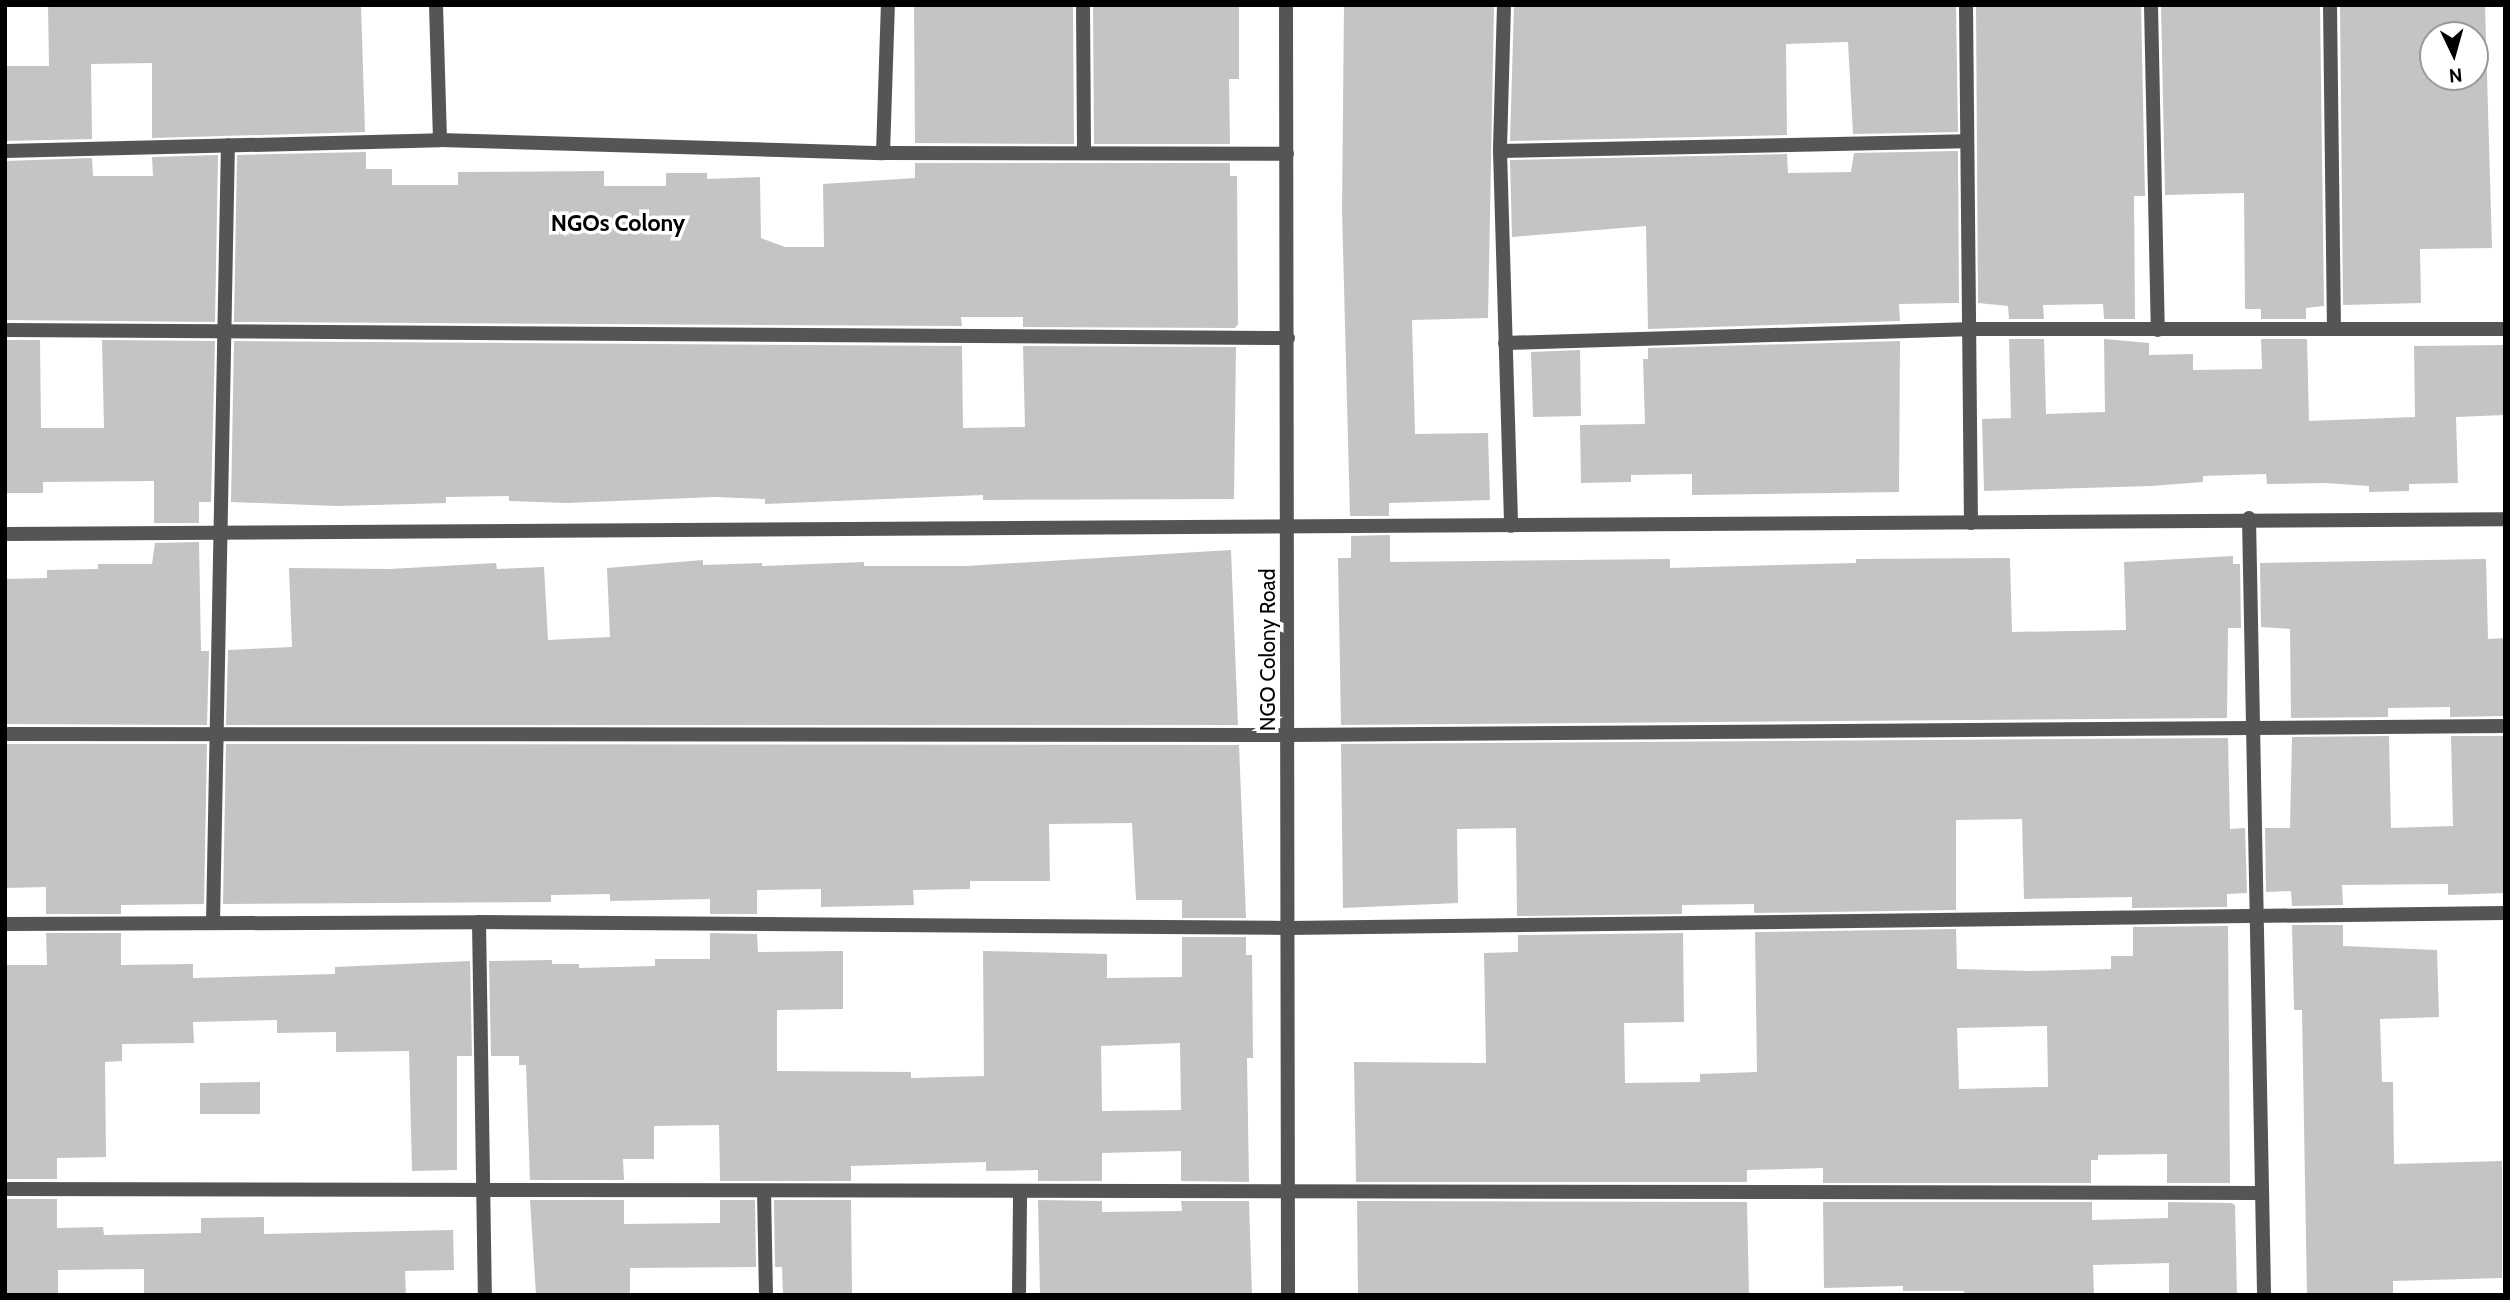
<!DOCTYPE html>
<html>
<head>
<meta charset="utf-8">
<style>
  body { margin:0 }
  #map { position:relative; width:2510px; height:1300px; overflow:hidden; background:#fff; font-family:Cabin,sans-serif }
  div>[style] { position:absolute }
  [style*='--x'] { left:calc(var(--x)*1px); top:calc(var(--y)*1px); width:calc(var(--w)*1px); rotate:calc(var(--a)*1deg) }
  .building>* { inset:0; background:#c4c4c4 }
  .minor>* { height:14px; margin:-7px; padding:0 7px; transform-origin:7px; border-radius:7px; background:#555 }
  .tertiary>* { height:14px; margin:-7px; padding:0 7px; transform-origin:7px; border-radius:7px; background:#555 }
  span { translate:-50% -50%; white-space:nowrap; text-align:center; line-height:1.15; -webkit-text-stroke:7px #fff; paint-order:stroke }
  .street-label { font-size:21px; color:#000 }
  .neighbourhood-label { font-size:23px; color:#000; font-weight:700 }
  .frame { position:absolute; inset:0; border:7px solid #000; pointer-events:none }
  .north { position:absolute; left:2419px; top:21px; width:70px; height:70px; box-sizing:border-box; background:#fff; border:2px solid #999; border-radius:50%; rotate:175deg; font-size:19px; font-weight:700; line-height:28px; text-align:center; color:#000 }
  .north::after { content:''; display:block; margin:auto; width:24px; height:32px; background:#000; clip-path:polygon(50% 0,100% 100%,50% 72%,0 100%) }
</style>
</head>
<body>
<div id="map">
  <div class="building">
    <i style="clip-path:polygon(48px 5px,361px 5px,365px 132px,152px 138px,152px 63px,91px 64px,92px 139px,5px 141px,5px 66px,49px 66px)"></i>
    <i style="clip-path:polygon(914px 5px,1073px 5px,1074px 144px,915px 143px)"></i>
    <i style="clip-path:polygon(1093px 5px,1239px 5px,1239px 79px,1229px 79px,1230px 144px,1094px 144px)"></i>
    <i style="clip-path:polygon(1344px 5px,1494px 5px,1488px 318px,1412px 320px,1415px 434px,1488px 433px,1490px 500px,1389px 503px,1389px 516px,1350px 516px,1342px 210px)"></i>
    <i style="clip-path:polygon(1514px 5px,1956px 5px,1958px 132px,1853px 134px,1848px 42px,1786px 44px,1787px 135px,1510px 141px)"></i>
    <i style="clip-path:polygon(1976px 5px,2141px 5px,2145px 196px,2134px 196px,2135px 319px,2104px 319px,2103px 304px,2043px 305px,2044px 319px,2009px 319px,2008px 306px,1978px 303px)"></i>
    <i style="clip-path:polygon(2161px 5px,2320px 5px,2324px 306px,2306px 308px,2306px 319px,2261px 319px,2261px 309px,2245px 309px,2244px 193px,2165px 195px)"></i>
    <i style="clip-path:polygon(evenodd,2340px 5px,2485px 5px,2492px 248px,2420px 249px,2421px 303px,2343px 305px,2340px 5px,2433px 35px,2475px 35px,2475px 77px,2433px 77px,2433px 35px)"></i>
    <i style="clip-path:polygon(1958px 151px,1959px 303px,1899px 304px,1900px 321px,1648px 329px,1646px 226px,1512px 237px,1510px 160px,1787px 154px,1788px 173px,1851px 172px,1854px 153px)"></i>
    <i style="clip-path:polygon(366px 152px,366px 169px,392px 169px,392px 185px,458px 185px,458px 172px,604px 171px,604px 186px,666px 186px,666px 173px,707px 173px,707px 179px,760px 177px,761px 238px,785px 247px,824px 247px,823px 184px,915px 178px,915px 163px,1230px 163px,1230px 176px,1237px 176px,1238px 324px,1235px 328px,1023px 327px,1023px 317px,961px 317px,962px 326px,234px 322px,237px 155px)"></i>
    <i style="clip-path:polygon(218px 155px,215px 322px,5px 320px,5px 161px,92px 158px,93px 176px,153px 176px,152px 157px)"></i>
    <i style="clip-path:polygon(2009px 339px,2044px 339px,2046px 414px,2105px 412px,2104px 339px,2149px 343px,2149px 355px,2193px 354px,2193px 370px,2262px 369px,2261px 339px,2307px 339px,2309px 421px,2415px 417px,2414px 346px,2505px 345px,2505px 415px,2456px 417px,2458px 483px,2409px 484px,2409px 491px,2369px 492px,2369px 486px,2325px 483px,2267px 484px,2266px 474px,2203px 476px,2203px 482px,2151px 486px,1984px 491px,1982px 419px,2011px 418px)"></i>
    <i style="clip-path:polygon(5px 340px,40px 340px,41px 428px,104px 428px,102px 340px,215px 341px,211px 502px,199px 502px,199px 523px,154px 523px,154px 481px,43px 482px,43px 493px,5px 493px)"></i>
    <i style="clip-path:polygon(234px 341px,962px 346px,963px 428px,1025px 427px,1023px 346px,1236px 347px,1234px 499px,983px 500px,983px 495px,765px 504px,765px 499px,715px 497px,567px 503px,509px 501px,509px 496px,446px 497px,446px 503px,337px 506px,231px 502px)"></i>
    <i style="clip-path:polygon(1900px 341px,1899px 492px,1692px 495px,1692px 474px,1631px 475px,1631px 482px,1581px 483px,1580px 425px,1645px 424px,1643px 359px,1648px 359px,1648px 348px)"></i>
    <i style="clip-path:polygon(1580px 350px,1581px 416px,1533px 417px,1531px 352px)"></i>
    <i style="clip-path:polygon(1390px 535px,1390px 562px,1670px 559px,1670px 568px,1856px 563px,1856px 559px,2010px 558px,2012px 632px,2126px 630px,2124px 562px,2233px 556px,2233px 564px,2240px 564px,2241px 628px,2228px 628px,2227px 718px,1341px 725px,1338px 558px,1351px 558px,1351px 536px)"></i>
    <i style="clip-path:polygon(199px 542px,201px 651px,209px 651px,207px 725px,5px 724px,5px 579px,47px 578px,47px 570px,98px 569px,98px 564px,152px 564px,155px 543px)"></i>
    <i style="clip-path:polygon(1231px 550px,1238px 725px,226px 725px,228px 650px,292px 647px,289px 568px,390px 569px,496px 563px,497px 569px,544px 567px,548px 640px,610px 637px,607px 568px,703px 560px,703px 565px,762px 563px,762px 566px,864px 562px,864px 566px,966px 566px)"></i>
    <i style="clip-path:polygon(2486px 559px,2488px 639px,2505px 638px,2505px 716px,2450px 717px,2450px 707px,2388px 708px,2388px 717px,2291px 718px,2290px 629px,2261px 627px,2260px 563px)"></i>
    <i style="clip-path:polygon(2389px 736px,2391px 828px,2453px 826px,2451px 736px,2505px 736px,2505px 893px,2448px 895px,2448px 884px,2342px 885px,2343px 905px,2292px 906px,2291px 891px,2266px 892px,2265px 828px,2290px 828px,2292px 737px)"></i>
    <i style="clip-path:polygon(2228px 738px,2230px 829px,2245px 828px,2247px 893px,2227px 894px,2227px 907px,2132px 908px,2132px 897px,2024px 899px,2022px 819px,1956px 820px,1956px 910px,1754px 913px,1754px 904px,1682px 905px,1682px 914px,1517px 916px,1516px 828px,1457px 829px,1458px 903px,1343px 908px,1341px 744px)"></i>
    <i style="clip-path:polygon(5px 744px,207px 744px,204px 904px,121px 905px,121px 914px,46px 914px,46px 887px,5px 888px)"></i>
    <i style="clip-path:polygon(226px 744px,1239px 745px,1246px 918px,1182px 918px,1182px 900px,1136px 900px,1132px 823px,1049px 824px,1050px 881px,970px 881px,970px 889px,913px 890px,914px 905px,821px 907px,821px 889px,757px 890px,757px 914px,710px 914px,710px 899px,610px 901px,610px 894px,551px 895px,551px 902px,223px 904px)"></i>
    <i style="clip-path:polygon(2292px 925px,2343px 925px,2343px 946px,2437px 950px,2439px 1017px,2380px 1019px,2382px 1082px,2393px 1082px,2394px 1164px,2502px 1161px,2502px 1278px,2393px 1281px,2393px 1295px,2307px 1295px,2302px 1010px,2294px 1010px)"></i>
    <i style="clip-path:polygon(evenodd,2228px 926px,2230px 1183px,2167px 1183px,2167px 1154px,2098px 1155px,2098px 1160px,2091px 1160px,2091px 1183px,1823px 1183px,1823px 1168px,1747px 1170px,1747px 1182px,1356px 1182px,1354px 1062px,1486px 1063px,1484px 953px,1518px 952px,1518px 935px,1683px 933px,1684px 1022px,1624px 1023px,1625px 1083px,1700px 1082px,1700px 1074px,1757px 1072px,1755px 932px,1956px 929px,1957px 969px,2031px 971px,2111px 969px,2111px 956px,2133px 956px,2133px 927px,2228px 926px,2047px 1026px,2048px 1087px,1959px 1089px,1957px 1028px,2047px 1026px)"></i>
    <i style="clip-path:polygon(46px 933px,121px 933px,121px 965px,193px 964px,193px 978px,335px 974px,335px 967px,470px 961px,472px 1056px,457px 1056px,457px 1170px,412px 1171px,409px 1051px,336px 1052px,336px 1032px,277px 1033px,277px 1020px,193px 1022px,194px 1043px,122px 1044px,122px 1061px,105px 1062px,106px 1157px,57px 1158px,57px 1179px,5px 1179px,5px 965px,47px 965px)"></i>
    <i style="clip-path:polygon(evenodd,710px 933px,757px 934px,758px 952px,843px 951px,843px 1009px,777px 1010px,777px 1071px,911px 1072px,911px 1078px,984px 1076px,983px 951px,1107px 954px,1107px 978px,1182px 977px,1182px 937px,1246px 937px,1246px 955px,1252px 955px,1253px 1058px,1247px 1058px,1249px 1182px,1181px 1181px,1181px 1151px,1102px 1153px,1102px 1181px,1038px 1181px,1038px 1170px,986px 1171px,986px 1162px,851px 1166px,851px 1181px,720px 1181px,719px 1125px,654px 1126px,654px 1159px,623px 1159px,624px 1180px,530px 1180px,526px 1065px,519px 1065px,519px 1056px,491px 1056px,489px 961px,552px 960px,552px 964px,579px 964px,579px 968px,655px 966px,655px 959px,710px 959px,710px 933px,1180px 1043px,1181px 1110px,1102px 1111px,1101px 1046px,1180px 1043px)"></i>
    <i style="clip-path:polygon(260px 1082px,260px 1114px,200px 1114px,200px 1083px)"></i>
    <i style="clip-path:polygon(5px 1199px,57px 1199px,57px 1228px,103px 1227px,104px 1235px,201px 1233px,201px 1218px,264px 1217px,264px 1234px,453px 1230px,454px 1270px,405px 1271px,406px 1295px,144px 1295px,144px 1269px,58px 1270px,58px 1295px,5px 1295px)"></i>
    <i style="clip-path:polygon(530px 1200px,624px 1200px,624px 1224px,720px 1223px,720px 1200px,755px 1200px,756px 1267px,630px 1268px,630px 1295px,536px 1295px)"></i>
    <i style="clip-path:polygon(774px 1200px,851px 1200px,852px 1295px,783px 1295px,782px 1267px,775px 1267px)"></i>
    <i style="clip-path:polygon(1038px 1200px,1102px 1201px,1102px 1212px,1182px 1211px,1181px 1201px,1249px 1201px,1252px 1295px,1040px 1295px)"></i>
    <i style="clip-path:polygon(1357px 1201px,1747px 1202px,1749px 1295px,1358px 1295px)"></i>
    <i style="clip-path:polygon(1823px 1202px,2092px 1202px,2092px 1220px,2168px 1218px,2168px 1202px,2231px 1203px,2235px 1205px,2237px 1295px,2169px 1295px,2169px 1263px,2093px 1265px,2094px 1295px,1964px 1295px,1964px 1291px,1903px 1291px,1903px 1286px,1824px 1288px)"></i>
  </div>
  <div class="minor">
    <i style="--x:436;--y:5;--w:135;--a:88.3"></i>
    <i style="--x:1083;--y:5;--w:148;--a:89.6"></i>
    <i style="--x:1504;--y:5;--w:146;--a:91.6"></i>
    <i style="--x:1500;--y:151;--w:375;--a:88.3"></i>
    <i style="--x:1966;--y:5;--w:518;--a:89.45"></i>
    <i style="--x:2151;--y:5;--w:325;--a:88.8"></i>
    <i style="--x:2330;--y:5;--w:323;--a:89.3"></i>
    <i style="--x:5;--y:151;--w:435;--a:-1.4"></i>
    <i style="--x:440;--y:140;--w:443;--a:1.7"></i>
    <i style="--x:883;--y:153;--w:404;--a:0.1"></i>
    <i style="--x:1500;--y:151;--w:465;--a:-1.2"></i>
    <i style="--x:883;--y:153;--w:148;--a:-88.1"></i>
    <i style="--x:5;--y:330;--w:1283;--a:0.36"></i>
    <i style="--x:1505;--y:343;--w:461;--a:-1.7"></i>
    <i style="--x:1966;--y:329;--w:539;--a:0"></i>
    <i style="--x:2249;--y:518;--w:777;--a:88.89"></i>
    <i style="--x:5;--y:534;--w:2500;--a:-0.34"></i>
    <i style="--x:5;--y:734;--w:1284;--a:0.04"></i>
    <i style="--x:1289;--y:735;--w:1216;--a:-0.42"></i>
    <i style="--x:479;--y:922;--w:373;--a:89.1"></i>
    <i style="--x:213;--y:923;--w:778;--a:-88.9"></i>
    <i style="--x:5;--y:924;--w:474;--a:-0.2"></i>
    <i style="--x:479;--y:922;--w:809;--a:0.42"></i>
    <i style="--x:1288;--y:928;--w:1217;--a:-0.71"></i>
    <i style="--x:5;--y:1189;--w:2257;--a:0.1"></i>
    <i style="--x:764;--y:1191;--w:104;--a:88.9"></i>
    <i style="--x:1019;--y:1295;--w:103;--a:-89.4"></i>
  </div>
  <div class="tertiary">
    <i style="--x:1286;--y:5;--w:1290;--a:89.91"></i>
  </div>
  <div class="street-label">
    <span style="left:1268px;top:650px;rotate:-90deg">NGO Colony Road</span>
  </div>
  <div class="neighbourhood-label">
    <span style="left:618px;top:223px">NGOs Colony</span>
  </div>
  <div class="frame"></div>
  <div class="north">N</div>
</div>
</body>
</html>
